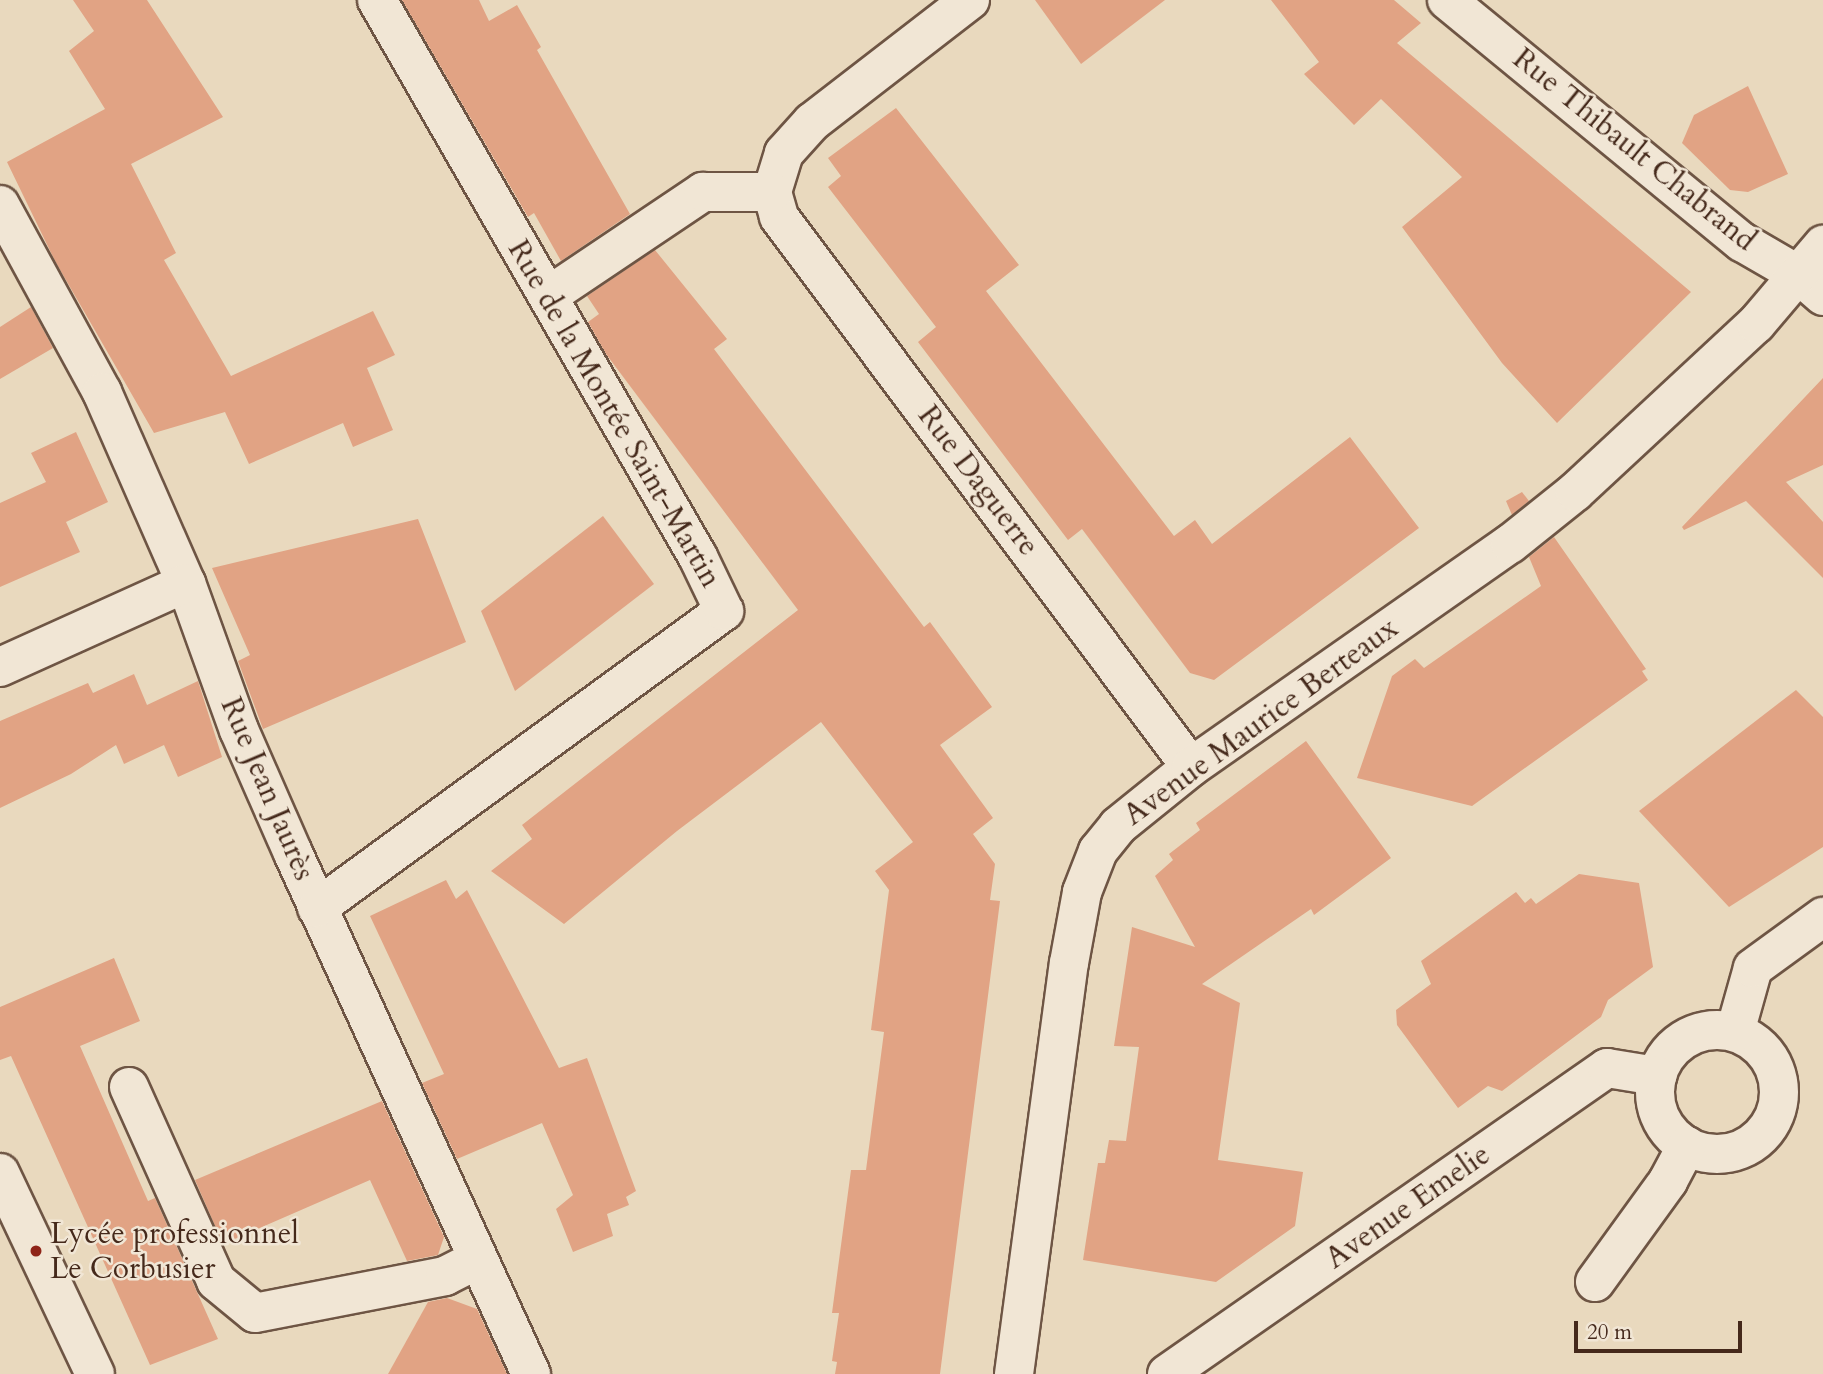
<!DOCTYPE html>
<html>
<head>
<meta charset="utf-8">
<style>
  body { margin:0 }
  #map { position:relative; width:1823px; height:1374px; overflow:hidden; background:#e9d9be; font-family:Cardo,serif }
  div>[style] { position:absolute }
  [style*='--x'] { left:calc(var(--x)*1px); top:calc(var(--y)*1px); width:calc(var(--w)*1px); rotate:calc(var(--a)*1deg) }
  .building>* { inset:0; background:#e1a384 }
  .roads { filter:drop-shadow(2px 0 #6e5544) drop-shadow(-2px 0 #6e5544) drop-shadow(0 2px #6e5544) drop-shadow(0 -2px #6e5544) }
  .minor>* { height:38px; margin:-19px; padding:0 19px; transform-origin:19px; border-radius:19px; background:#f1e6d5 }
  .minor>.ring { margin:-19px; padding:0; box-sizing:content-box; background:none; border:38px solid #f1e6d5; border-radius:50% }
  .dots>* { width:19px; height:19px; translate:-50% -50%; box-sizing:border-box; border:4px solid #f1e6d5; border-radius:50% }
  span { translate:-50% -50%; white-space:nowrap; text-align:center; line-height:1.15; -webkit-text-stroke:5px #f1e6d5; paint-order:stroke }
  .street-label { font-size:30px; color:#45291b }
  .poi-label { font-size:30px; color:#45291b }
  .left { translate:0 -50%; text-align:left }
  .scale { position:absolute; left:1574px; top:1321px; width:168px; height:32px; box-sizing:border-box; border:4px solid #45291b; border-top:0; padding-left:9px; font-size:21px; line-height:24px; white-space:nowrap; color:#45291b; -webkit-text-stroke:5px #f1e6d5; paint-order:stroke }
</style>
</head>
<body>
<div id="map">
  <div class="building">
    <i style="clip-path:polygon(73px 0,147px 0,223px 117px,131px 164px,176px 253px,164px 260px,231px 376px,373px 311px,395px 355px,367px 368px,393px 430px,353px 447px,343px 423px,249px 464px,225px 412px,154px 433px,55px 261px,7px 162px,105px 109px,69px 51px,94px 31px)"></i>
    <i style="clip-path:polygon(402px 0,479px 0,489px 21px,517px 5px,541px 47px,537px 50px,630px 214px,561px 261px,534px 213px,528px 217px)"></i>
    <i style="clip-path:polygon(1035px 0,1165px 0,1081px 64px)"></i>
    <i style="clip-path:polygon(1271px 0,1394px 0,1421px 23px,1397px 43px,1691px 292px,1557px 423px,1502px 363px,1402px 227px,1462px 177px,1381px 99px,1354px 125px,1304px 74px,1319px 62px)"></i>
    <i style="clip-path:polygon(1748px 86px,1788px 174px,1748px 192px,1730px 190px,1682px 143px,1694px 115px)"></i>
    <i style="clip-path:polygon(896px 108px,1019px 265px,986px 291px,1174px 536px,1195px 520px,1212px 544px,1350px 437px,1419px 528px,1214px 680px,1190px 673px,1082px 529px,1068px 540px,918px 342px,936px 327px,828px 187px,841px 176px,828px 158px)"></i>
    <i style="clip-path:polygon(655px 250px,727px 339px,714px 349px,924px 627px,930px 622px,992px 707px,940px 745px,993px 818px,973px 834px,995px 864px,990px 900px,1000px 901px,940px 1374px,835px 1374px,837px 1362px,832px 1361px,839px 1313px,832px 1313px,851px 1170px,866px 1170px,884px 1032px,871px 1030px,889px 890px,875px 871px,913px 842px,821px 722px,677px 831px,564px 924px,491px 871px,532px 839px,522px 825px,798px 610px,606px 354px,588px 322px,599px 314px,587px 296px)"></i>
    <i style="clip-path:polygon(31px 307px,53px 348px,0 379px,0 327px)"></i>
    <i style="clip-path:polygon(1823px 378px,1823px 465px,1786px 482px,1823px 522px,1823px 578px,1746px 501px,1684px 530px,1682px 527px)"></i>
    <i style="clip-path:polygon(76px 432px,108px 502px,66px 522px,80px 552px,0 587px,0 503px,46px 482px,31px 453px)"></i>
    <i style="clip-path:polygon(1522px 492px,1529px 501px,1512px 515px,1506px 501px)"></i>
    <i style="clip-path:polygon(603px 516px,654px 584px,515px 691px,481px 611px)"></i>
    <i style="clip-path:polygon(418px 519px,466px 642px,263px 729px,238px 661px,250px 655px,212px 568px)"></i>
    <i style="clip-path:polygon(1554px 537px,1646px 669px,1642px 671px,1648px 680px,1472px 806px,1357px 778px,1392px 676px,1415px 659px,1424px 668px,1541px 586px,1529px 557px)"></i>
    <i style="clip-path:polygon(134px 674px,147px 705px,198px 681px,222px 757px,178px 777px,164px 745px,124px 764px,116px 745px,71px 774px,0 808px,0 721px,88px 683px,93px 693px)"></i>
    <i style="clip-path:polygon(1796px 690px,1823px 717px,1823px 847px,1729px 907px,1639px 811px)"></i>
    <i style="clip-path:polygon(1306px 741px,1391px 858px,1314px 915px,1311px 909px,1202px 984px,1240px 1003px,1218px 1160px,1303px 1172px,1295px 1226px,1216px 1282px,1083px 1260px,1098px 1163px,1105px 1163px,1109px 1140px,1126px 1141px,1139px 1047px,1114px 1046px,1132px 927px,1195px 947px,1155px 876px,1173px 860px,1169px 854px,1200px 830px,1196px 823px)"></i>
    <i style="clip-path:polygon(1579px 874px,1639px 883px,1653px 967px,1608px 1000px,1601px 1017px,1502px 1091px,1488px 1086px,1458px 1108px,1397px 1025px,1396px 1010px,1431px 984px,1421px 961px,1516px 892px,1525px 903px,1531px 898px,1536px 904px)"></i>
    <i style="clip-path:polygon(446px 880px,456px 899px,467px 890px,559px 1068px,587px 1058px,636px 1191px,626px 1197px,629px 1205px,607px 1214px,613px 1236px,573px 1252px,556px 1209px,573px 1195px,542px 1123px,457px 1159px,422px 1083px,444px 1074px,370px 916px)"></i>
    <i style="clip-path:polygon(114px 958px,140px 1021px,80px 1046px,148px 1201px,155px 1198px,218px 1339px,150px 1365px,11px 1056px,0 1060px,0 1007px)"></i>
    <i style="clip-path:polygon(382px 1101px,444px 1237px,438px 1255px,407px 1261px,370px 1180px,223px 1244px,195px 1180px)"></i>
    <i style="clip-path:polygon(447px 1298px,477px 1309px,507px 1374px,388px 1374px,428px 1302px)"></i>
  </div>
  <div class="roads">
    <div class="minor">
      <i style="--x:970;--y:0;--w:200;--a:142.3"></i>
      <i style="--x:812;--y:122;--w:42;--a:132.1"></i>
      <i style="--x:784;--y:153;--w:41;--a:107.1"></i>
      <i style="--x:772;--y:192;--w:26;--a:74"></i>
      <i style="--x:779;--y:217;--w:687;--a:53.16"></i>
      <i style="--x:1447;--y:0;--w:382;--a:39.4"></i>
      <i style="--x:1742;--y:242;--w:66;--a:30.1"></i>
      <i style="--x:1799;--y:275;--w:32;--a:41"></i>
      <i style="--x:0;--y:205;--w:213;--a:61.4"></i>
      <i style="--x:102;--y:392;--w:209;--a:66.3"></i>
      <i style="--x:186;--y:583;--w:156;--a:70.2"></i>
      <i style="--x:239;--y:730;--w:134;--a:66.3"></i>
      <i style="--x:293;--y:853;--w:573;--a:65.45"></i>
      <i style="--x:548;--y:296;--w:187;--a:-33.9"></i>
      <i style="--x:703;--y:192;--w:69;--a:0"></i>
      <i style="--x:0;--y:667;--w:204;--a:-24.3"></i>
      <i style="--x:317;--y:908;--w:504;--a:-36.12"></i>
      <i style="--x:724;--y:611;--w:60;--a:-115.7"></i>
      <i style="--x:698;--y:557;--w:643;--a:-119.95"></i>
      <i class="ring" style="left:1655px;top:1030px;width:86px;height:86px"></i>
      <i style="--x:1735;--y:1032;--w:66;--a:-74.3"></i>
      <i style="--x:1753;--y:968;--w:87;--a:-36.1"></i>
      <i style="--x:129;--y:1087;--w:213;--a:65.8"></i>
      <i style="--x:216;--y:1281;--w:50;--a:39.4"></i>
      <i style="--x:255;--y:1313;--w:194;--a:-11"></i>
      <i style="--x:445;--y:1276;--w:37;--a:-27"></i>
      <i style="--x:0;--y:1173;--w:222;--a:64.7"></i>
      <i style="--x:1595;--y:1282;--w:125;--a:-54.1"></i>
      <i style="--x:1668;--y:1181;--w:40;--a:-62"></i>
      <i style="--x:1014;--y:1374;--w:415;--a:-82.4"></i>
      <i style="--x:1069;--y:963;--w:72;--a:-79.6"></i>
      <i style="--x:1082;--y:892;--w:44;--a:-68.7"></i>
      <i style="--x:1098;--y:851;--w:32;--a:-51"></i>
      <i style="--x:1118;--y:826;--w:94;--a:-38.9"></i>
      <i style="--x:1191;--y:767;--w:389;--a:-35"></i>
      <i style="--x:1510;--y:544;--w:83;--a:-38.7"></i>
      <i style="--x:1575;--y:492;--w:247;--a:-42.9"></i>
      <i style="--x:1756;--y:324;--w:104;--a:-49.7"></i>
      <i style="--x:1167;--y:1374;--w:536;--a:-34.82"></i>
      <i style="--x:1607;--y:1068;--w:51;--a:9.1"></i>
    </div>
  </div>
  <div class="dots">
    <i style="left:36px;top:1251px;background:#8f2418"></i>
  </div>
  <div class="street-label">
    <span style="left:1634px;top:150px;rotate:39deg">Rue Thibault Chabrand</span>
    <span style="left:614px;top:414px;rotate:60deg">Rue de la Montée Saint-Martin</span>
    <span style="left:978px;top:481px;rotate:53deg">Rue Daguerre</span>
    <span style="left:1261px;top:722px;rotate:-36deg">Avenue Maurice Berteaux</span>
    <span style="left:267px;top:789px;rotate:67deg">Rue Jean Jaurès</span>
    <span style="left:1408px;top:1207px;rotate:-35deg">Avenue Emelie</span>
  </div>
  <div class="poi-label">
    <span class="left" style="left:50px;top:1251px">Lycée professionnel<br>Le Corbusier</span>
  </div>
  <div class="scale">20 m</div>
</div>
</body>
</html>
